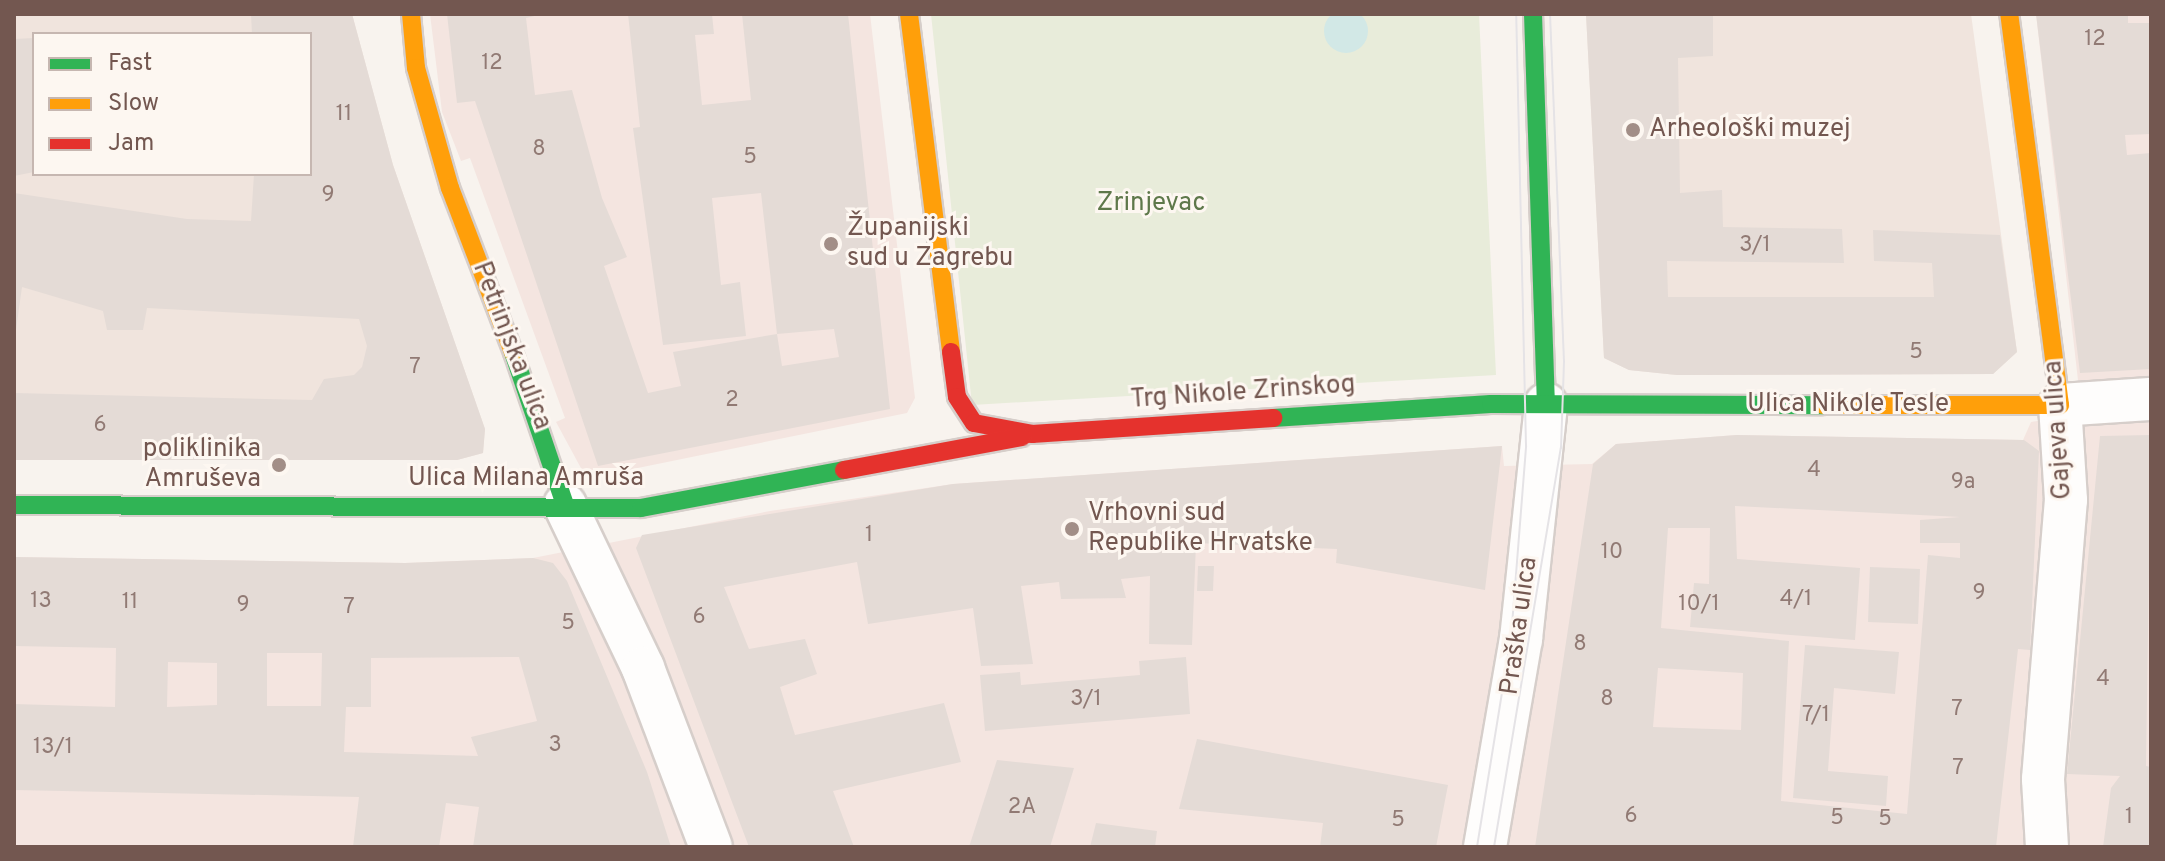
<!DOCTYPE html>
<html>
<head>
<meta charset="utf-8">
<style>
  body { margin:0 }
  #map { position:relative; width:2165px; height:861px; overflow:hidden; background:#f8f3ee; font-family:Overpass,sans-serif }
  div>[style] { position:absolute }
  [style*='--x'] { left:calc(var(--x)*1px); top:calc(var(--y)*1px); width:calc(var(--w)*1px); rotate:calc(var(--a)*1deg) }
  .residential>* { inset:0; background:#f0e4dd }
  .commercial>* { inset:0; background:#f4e5e0 }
  .green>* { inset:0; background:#e8ecda }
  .water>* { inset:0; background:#d2e8e6 }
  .round { border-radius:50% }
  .building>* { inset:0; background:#e4dbd6 }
  .roads { filter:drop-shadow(2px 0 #d6ceca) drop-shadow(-2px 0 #d6ceca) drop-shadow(0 2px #d6ceca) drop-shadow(0 -2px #d6ceca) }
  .street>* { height:42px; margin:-21px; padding:0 21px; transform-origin:21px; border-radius:21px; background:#fefdfc }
  .fast>* { height:18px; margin:-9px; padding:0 9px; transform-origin:9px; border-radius:9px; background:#30b455 }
  .slow>* { height:18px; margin:-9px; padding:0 9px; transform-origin:9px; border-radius:9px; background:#ff9f0a }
  .jam>* { height:18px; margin:-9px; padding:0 9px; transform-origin:9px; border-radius:9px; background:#e5322d }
  .tram>* { height:2px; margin:-1px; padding:0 1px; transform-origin:1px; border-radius:1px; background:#e5e3e6 }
  .dots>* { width:22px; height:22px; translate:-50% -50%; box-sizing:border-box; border:4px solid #fdf7f1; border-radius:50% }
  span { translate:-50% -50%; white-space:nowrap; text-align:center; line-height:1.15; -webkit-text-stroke:6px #fdf7f1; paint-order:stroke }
  .number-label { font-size:22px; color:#917a74 }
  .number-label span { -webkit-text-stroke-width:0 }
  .poi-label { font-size:26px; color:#735750 }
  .left { translate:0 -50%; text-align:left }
  .right { translate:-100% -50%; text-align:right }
  .park-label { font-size:26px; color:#5e784a }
  .street-label { font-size:26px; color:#735750 }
  .frame { position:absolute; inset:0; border:16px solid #735750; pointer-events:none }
  .legend { position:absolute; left:32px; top:32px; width:280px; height:144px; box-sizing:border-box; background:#fdf7f1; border:2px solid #c6b7b1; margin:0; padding:10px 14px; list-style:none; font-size:24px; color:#735750 }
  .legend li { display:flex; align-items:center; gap:16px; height:40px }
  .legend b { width:40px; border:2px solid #c6b7b1 }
</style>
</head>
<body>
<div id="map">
  <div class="residential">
    <i style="clip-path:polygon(evenodd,14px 14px,352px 14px,393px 165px,485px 429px,483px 453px,457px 460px,14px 460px,14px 14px,34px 34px,310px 34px,310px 174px,34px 174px,34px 34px)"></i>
    <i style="clip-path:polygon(1586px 14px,1971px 14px,2017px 352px,1993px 374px,1677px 375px,1629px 370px,1604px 358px)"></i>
  </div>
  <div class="commercial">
    <i style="clip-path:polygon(430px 14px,870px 14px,915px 398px,907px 413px,623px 471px,582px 470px,556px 422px,565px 418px,470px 158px,461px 161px,442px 112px)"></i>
    <i style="clip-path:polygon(2036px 14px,2151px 14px,2151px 847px,14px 847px,14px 557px,405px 563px,533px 558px,770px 511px,953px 484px,1502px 446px,1504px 466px,1592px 464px,1616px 444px,1737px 435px,2023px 440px,2031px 422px,2082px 415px)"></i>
  </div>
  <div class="green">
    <i style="clip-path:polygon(931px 14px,1479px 14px,1496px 375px,972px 405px)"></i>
  </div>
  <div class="water">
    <i class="round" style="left:1324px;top:9px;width:44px;height:44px"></i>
  </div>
  <div class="building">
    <i style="clip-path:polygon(251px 14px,352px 14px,393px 165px,485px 429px,483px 453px,457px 460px,14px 460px,14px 393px,312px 400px,324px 379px,354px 375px,362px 367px,367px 346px,359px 319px,147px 308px,143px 330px,107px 330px,103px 311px,22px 287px,14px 344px,14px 193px,187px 219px,251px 221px,254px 174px,310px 174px,310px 34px,252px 34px)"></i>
    <i style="clip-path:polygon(447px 14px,543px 14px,526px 18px,535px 95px,572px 90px,602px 198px,627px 257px,604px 266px,648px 393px,681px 386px,673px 352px,777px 334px,782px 366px,839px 357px,834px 329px,777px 334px,761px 193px,712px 198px,721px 285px,740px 282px,746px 336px,663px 345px,633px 128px,640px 127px,628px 14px,712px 14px,714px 34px,695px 35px,702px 105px,751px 100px,742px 14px,848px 14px,890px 409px,598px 466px,475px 101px,457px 103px)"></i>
    <i style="clip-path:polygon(1586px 14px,1713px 14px,1713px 56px,1678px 58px,1680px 193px,1722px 190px,1723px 227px,1842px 229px,1844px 263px,1667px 261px,1668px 297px,1934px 297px,1932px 263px,1874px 261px,1873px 230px,2000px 235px,2017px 352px,1993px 374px,1677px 375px,1629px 370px,1604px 358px)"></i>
    <i style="clip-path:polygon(2036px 14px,2128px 14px,2128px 23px,2151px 23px,2151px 134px,2125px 135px,2127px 155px,2151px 153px,2151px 369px,2080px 373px)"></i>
    <i style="clip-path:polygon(34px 38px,34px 172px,14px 176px,14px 39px)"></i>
    <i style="clip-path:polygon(evenodd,1737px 435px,2024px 440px,2039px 451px,2030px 650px,2018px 649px,1996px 847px,1535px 847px,1593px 464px,1616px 444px,1737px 435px,1735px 506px,1960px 517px,1920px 520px,1920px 543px,1960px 543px,1960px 558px,1928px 555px,1907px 814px,1781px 801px,1789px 641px,1661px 628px,1668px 528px,1710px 528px,1709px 584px,1694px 583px,1690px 627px,1855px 640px,1860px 568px,1737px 559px,1735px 506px,1737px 435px,1658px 668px,1743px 673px,1741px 730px,1653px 727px,1658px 668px)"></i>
    <i style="clip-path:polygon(2151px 435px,2146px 766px,2151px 767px,2151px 847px,2103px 847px,2111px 788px,2120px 776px,2067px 774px,2100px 436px)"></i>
    <i style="clip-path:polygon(1502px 446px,1485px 590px,1336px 563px,1337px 549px,1196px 543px,1192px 645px,1149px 644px,1150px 576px,1121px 579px,1126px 598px,1061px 599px,1059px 582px,1021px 586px,1033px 664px,981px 666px,973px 608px,868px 624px,857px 562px,724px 587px,749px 649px,805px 639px,817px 674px,780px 687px,795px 735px,944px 703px,961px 762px,833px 791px,854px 847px,749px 847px,636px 548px,642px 535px,953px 484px)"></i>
    <i style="clip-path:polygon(evenodd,14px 557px,405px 563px,533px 558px,553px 563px,567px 581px,647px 772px,671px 847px,473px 847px,479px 807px,446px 803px,439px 847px,353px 847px,359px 797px,14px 790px,14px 704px,115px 707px,116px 648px,14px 646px,14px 557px,267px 653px,322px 653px,321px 706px,267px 706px,267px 653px,14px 557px,519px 657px,537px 721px,471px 737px,478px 756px,344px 752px,346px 707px,371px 707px,371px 658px,519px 657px,14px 557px,168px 662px,217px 663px,217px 705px,167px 707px,168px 662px)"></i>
    <i style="clip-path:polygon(1198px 566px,1214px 566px,1213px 591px,1197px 591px)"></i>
    <i style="clip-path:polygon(1870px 567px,1920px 569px,1918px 624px,1868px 622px)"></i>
    <i style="clip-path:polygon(1805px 645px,1899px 652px,1895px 694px,1834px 688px,1828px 771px,1888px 776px,1886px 806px,1793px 798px)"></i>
    <i style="clip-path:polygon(1186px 657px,1190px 714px,985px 731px,980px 675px,1020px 672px,1021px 685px,1140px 675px,1139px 661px)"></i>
    <i style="clip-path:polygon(1197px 739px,1448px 785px,1436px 847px,1320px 847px,1323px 823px,1179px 809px)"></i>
    <i style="clip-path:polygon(997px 760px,1074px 768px,1050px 847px,969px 847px)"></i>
    <i style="clip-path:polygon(1096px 823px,1157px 831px,1155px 847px,1090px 847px)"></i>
  </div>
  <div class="roads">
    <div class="street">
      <i style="--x:565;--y:505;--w:181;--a:64.4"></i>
      <i style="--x:643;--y:668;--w:191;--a:69.2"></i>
      <i style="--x:1485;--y:847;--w:211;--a:-80.2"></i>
      <i style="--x:1521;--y:639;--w:236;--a:-83.9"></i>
      <i style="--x:2047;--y:847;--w:68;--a:-93.4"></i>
      <i style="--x:2043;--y:779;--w:280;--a:-85.3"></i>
      <i style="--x:2066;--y:500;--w:95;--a:-93.6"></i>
      <i style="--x:2060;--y:405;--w:91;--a:-3.8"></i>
    </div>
    <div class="fast">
      <i style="--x:1533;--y:14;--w:390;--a:88.1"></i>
      <i style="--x:513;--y:352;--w:162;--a:71.2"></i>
      <i style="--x:1273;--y:418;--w:218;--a:-3.7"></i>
      <i style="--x:1491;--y:404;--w:332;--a:0.2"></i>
      <i style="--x:14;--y:505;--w:627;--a:0.27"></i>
      <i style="--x:641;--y:508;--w:207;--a:-10.6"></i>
    </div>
    <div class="slow">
      <i style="--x:411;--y:14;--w:54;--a:84.7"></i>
      <i style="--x:416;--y:68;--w:125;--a:74.2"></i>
      <i style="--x:450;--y:188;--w:176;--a:69"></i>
      <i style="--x:909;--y:14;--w:341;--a:82.9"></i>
      <i style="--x:1823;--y:405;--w:237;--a:0"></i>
      <i style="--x:2060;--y:405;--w:394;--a:-97.4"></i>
    </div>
    <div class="jam">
      <i style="--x:951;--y:352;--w:45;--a:82.4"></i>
      <i style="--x:957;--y:397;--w:31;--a:57"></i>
      <i style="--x:974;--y:423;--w:59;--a:10.7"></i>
      <i style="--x:1032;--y:434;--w:242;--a:-3.8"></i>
      <i style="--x:844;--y:470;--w:181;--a:-10.5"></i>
    </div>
  </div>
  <div class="tram">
    <i style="--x:1477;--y:847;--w:212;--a:-80.8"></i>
    <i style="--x:1511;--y:638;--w:193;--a:-85.5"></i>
    <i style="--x:1526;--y:446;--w:432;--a:-91.3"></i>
    <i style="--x:1494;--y:847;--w:405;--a:-80.5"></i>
    <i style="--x:1561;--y:448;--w:86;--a:-88"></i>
    <i style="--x:1564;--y:362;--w:348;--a:-92.3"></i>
  </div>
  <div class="dots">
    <i style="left:1633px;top:130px;background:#a28e87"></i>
    <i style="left:831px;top:244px;background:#a28e87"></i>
    <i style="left:279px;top:465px;background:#a28e87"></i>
    <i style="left:1072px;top:529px;background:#a28e87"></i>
  </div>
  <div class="number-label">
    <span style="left:2095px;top:40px">12</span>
    <span style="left:492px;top:64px">12</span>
    <span style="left:344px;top:115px">11</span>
    <span style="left:539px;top:150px">8</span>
    <span style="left:750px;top:158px">5</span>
    <span style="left:328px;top:196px">9</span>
    <span style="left:1755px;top:246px">3/1</span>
    <span style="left:1916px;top:353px">5</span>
    <span style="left:415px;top:368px">7</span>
    <span style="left:732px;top:401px">2</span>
    <span style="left:100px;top:426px">6</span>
    <span style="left:1814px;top:471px">4</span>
    <span style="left:1963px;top:483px">9a</span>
    <span style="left:869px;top:536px">1</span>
    <span style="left:1612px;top:553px">10</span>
    <span style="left:1979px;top:594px">9</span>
    <span style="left:1796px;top:600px">4/1</span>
    <span style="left:41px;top:602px">13</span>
    <span style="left:130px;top:603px">11</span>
    <span style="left:1699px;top:605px">10/1</span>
    <span style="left:243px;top:606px">9</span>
    <span style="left:349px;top:608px">7</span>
    <span style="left:699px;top:618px">6</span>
    <span style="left:568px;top:624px">5</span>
    <span style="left:1580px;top:645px">8</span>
    <span style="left:2103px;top:680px">4</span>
    <span style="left:1086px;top:700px">3/1</span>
    <span style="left:1607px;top:700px">8</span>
    <span style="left:1957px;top:710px">7</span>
    <span style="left:1816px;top:716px">7/1</span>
    <span style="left:555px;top:746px">3</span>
    <span style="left:53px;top:748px">13/1</span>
    <span style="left:1958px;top:769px">7</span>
    <span style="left:1022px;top:808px">2A</span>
    <span style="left:1631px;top:817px">6</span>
    <span style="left:2129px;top:818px">1</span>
    <span style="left:1837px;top:819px">5</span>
    <span style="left:1885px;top:820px">5</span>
    <span style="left:1398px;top:821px">5</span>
  </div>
  <div class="poi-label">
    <span class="left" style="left:1649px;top:130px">Arheološki muzej</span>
    <span class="left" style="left:847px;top:244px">Županijski<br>sud u Zagrebu</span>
    <span class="right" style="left:261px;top:465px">poliklinika<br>Amruševa</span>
    <span class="left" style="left:1088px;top:529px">Vrhovni sud<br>Republike Hrvatske</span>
  </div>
  <div class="park-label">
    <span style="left:1151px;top:204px">Zrinjevac</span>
  </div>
  <div class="street-label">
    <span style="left:511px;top:346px;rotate:69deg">Petrinjska ulica</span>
    <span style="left:1243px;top:393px;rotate:-4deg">Trg Nikole Zrinskog</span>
    <span style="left:1848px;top:405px">Ulica Nikole Tesle</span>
    <span style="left:2059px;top:430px;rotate:-94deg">Gajeva ulica</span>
    <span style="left:526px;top:479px">Ulica Milana Amruša</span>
    <span style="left:1520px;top:626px;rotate:-82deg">Praška ulica</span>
  </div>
  <div class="frame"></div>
  <ul class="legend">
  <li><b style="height:10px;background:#30b455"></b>Fast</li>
  <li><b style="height:10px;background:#ff9f0a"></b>Slow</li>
  <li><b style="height:10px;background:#e5322d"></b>Jam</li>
  </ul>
</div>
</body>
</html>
